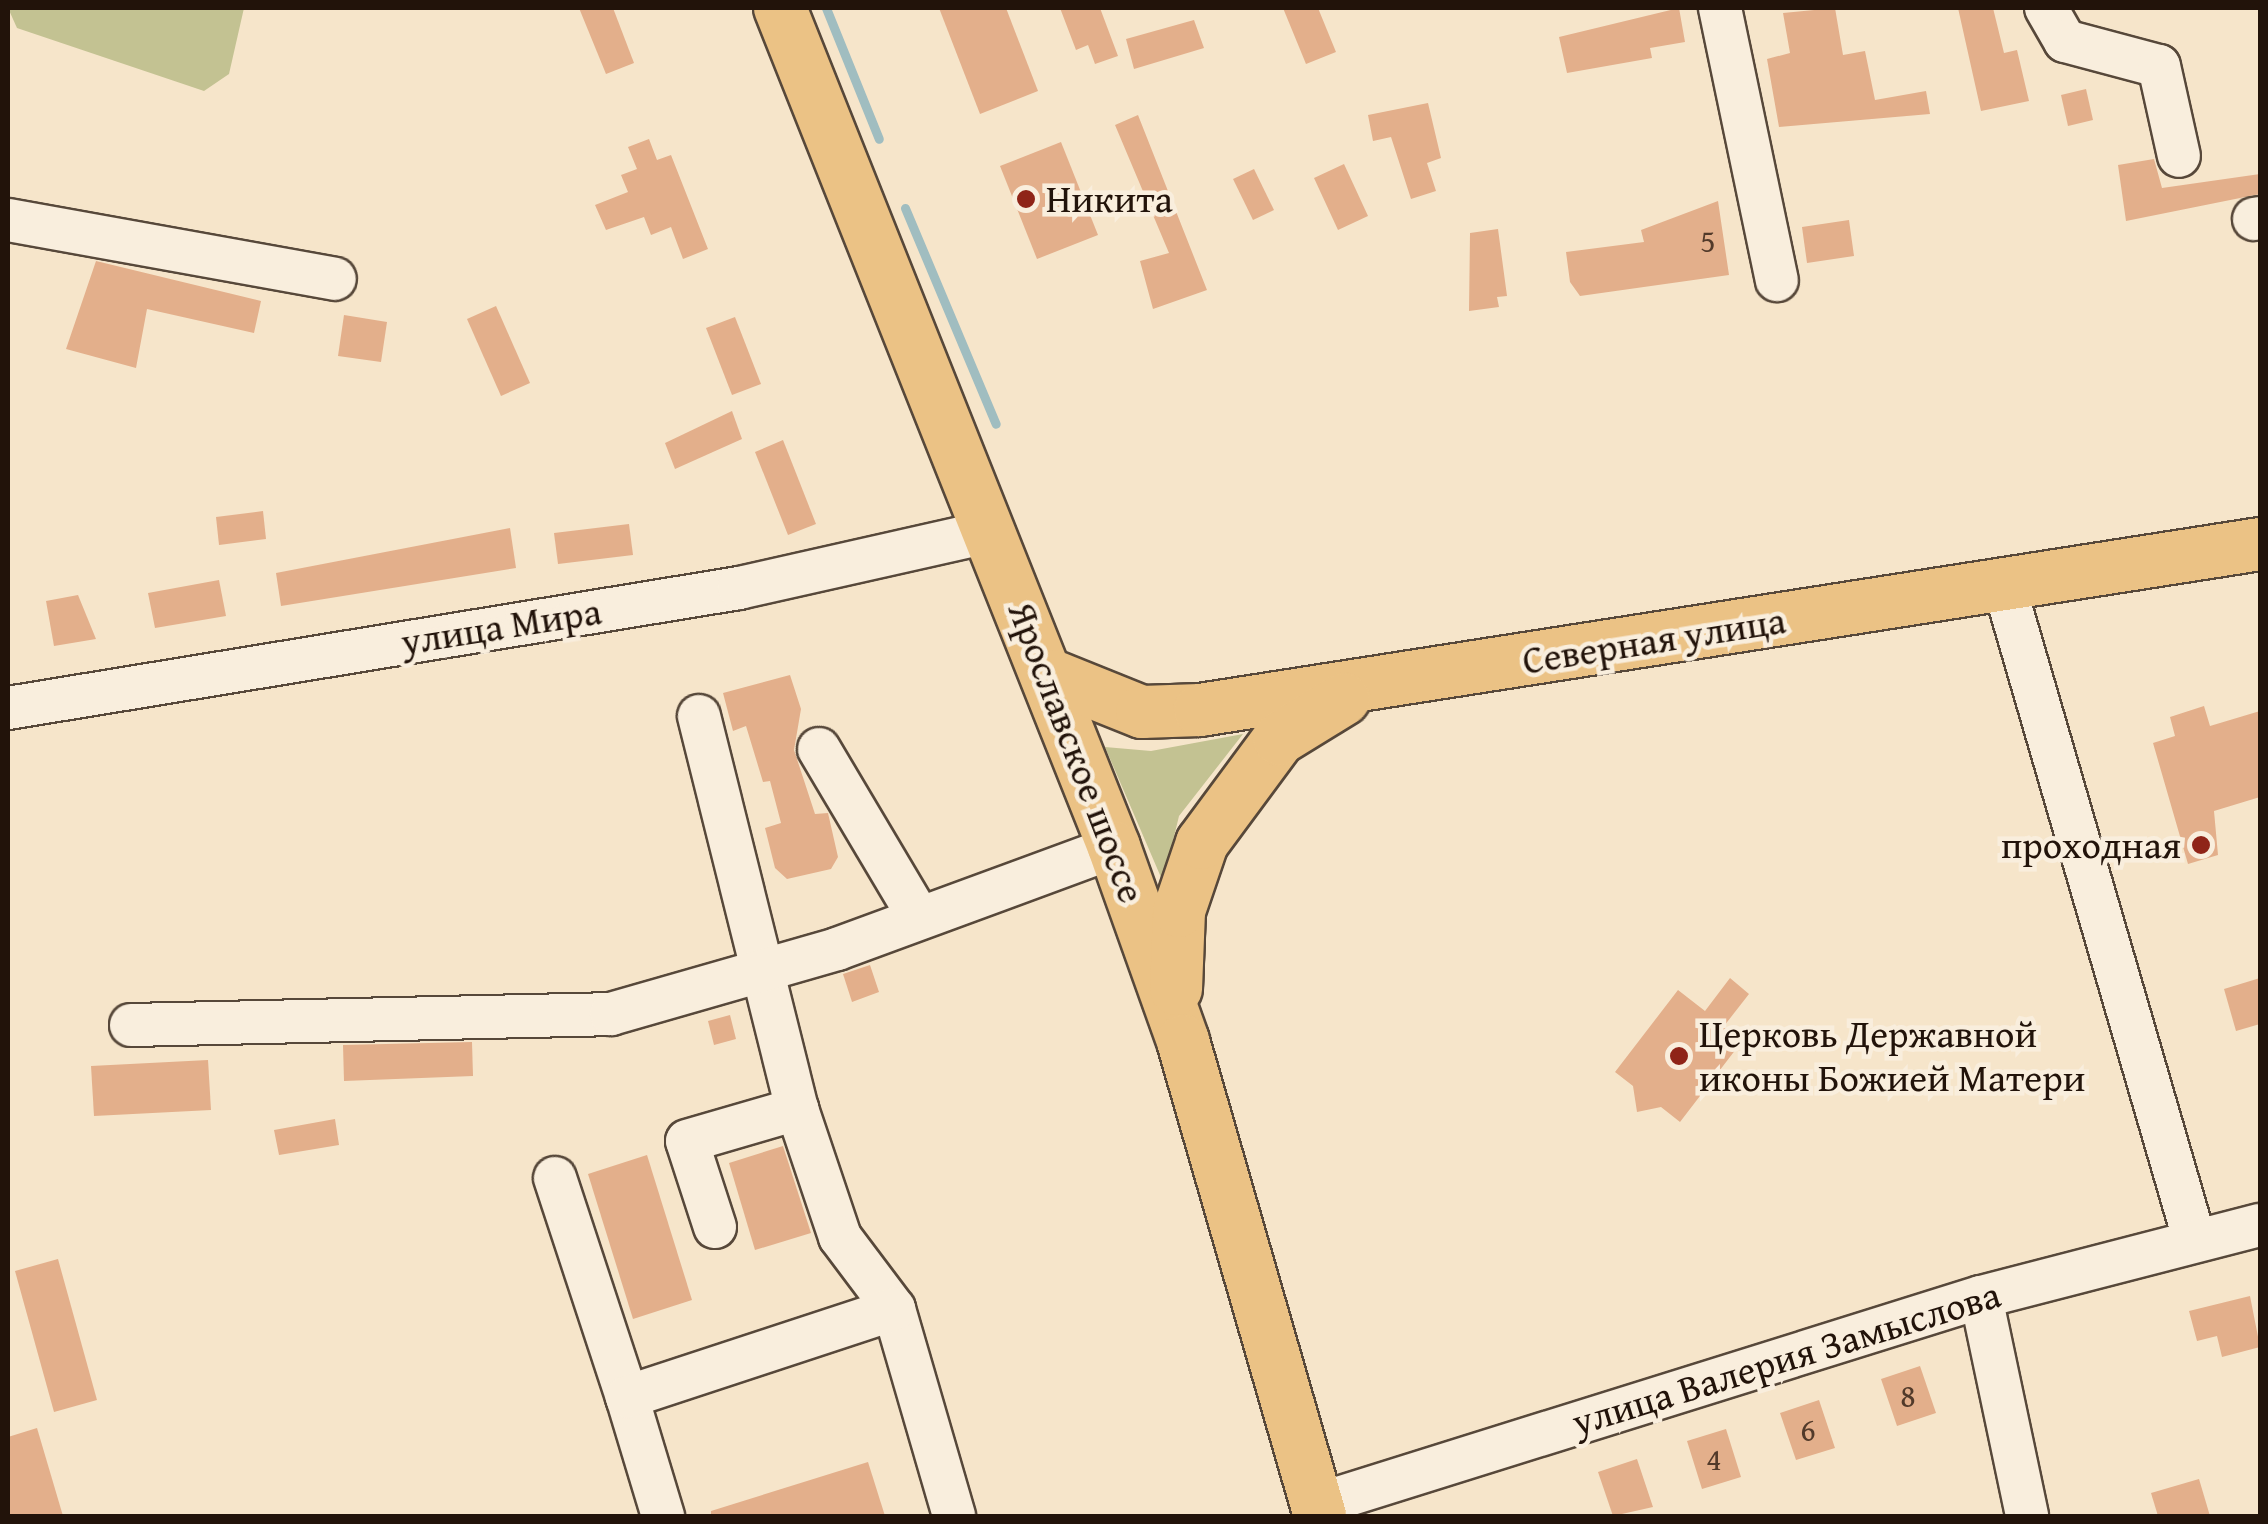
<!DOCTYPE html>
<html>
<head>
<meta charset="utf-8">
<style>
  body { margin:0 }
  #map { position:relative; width:2268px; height:1524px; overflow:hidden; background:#f6e5ca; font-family:"Gentium Book Plus",serif }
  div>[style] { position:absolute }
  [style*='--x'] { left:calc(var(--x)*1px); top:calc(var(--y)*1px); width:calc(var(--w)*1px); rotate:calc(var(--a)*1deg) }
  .green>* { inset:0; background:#c3c292 }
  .stream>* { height:9px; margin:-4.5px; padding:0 4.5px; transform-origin:4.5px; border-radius:4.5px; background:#a0bdc0 }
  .building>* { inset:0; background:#e3af8b }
  .roads { filter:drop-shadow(2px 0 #57483a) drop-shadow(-2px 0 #57483a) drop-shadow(0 2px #57483a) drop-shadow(0 -2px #57483a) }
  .minor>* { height:42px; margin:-21px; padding:0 21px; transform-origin:21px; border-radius:21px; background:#f9eedd }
  .major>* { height:52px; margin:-26px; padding:0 26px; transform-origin:26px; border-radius:26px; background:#ebc285 }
  .dots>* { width:28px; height:28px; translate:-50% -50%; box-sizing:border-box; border:5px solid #f9eedd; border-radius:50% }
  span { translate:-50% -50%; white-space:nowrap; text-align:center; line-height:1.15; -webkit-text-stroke:9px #f9eedd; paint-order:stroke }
  .number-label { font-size:32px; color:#523a2a }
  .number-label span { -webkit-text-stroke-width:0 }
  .poi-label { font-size:38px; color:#22130a }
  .left { translate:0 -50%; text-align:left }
  .right { translate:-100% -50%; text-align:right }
  .street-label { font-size:38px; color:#22130a }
  .frame { position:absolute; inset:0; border:10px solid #22130a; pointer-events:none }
</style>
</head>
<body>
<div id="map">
  <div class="green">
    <i style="clip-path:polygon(8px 8px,244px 8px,229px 74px,204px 91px,17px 28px)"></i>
    <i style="clip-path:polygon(1243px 734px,1179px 816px,1163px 882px,1105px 747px,1151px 751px)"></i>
  </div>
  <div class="stream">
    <i style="--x:826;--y:8;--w:141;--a:68"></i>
    <i style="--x:905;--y:208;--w:234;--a:67.2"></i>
  </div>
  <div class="building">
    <i style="clip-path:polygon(579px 8px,613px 8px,634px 63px,606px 74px)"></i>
    <i style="clip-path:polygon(939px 8px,1006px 8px,1038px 91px,980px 114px)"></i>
    <i style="clip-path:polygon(1060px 8px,1100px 8px,1118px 56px,1095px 64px,1088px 45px,1076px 50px)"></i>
    <i style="clip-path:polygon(1283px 8px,1318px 8px,1336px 52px,1306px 64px)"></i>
    <i style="clip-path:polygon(1679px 8px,1685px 42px,1650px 48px,1652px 58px,1567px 73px,1559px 37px)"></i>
    <i style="clip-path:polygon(1835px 8px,1843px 55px,1865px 51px,1875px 100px,1926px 91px,1930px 114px,1779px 127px,1767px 59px,1790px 53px,1783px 13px)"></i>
    <i style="clip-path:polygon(1958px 8px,1993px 8px,2004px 53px,2017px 50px,2029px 101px,1981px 111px)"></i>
    <i style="clip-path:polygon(1194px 20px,1204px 48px,1134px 69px,1126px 39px)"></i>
    <i style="clip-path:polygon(2086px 89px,2093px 120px,2068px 126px,2061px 95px)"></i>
    <i style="clip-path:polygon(1428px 103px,1441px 158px,1427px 163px,1436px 191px,1411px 199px,1391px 137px,1373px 141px,1368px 115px)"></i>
    <i style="clip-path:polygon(1138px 115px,1207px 290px,1153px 309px,1140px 261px,1169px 253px,1115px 125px)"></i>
    <i style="clip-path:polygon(649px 139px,657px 160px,671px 155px,708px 249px,683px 259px,671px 227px,651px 235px,644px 217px,606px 230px,595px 205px,628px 192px,621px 175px,637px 169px,628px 147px)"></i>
    <i style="clip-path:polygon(1061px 142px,1098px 235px,1037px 259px,1000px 166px)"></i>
    <i style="clip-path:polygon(2154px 159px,2162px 188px,2260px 174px,2260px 194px,2126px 221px,2118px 165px)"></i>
    <i style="clip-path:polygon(1344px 164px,1368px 216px,1338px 230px,1314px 178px)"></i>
    <i style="clip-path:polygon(1254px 169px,1274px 210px,1253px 220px,1233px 179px)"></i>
    <i style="clip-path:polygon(1718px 201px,1729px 275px,1580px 296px,1570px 282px,1566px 252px,1644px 242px,1641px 230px)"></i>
    <i style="clip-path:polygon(1849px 220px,1854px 256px,1807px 263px,1802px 227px)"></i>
    <i style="clip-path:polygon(1498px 229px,1507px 296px,1497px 297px,1499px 307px,1469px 311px,1470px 233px)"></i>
    <i style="clip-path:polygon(96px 261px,261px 301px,254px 333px,147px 309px,136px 368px,66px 349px)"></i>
    <i style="clip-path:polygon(496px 306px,530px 383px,501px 396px,467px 319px)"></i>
    <i style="clip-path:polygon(344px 315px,387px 322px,381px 362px,338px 356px)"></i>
    <i style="clip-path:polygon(735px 317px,761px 384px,732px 395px,706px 328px)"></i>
    <i style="clip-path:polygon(732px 411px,742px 439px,675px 469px,665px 443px)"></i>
    <i style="clip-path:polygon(783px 440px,816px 524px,788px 535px,755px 452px)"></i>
    <i style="clip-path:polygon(263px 511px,266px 539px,219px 545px,216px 517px)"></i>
    <i style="clip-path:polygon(629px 524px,633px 555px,558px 564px,554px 533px)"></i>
    <i style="clip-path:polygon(510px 528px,516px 568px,281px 606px,276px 573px)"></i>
    <i style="clip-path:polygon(219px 580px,226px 616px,155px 628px,148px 593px)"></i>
    <i style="clip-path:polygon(78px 595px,96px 639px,54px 646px,46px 601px)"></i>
    <i style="clip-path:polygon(790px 675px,801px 709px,794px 750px,815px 814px,828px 813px,838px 857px,831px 869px,787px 879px,775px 868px,765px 828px,781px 823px,770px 781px,763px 782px,746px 726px,733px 731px,723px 693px)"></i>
    <i style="clip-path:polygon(2204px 706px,2210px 726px,2260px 711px,2260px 797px,2214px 811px,2218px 855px,2188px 864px,2153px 743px,2175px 736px,2170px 717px)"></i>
    <i style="clip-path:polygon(870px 965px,879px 992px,852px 1002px,843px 974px)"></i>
    <i style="clip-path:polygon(1730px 978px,1749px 994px,1724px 1026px,1743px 1040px,1680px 1122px,1661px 1107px,1637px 1112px,1633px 1086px,1615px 1072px,1678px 990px,1705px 1011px)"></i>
    <i style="clip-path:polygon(2260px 978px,2260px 1024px,2236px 1031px,2224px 989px)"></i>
    <i style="clip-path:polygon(730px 1015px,736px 1039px,714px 1045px,708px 1021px)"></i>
    <i style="clip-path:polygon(472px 1042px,473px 1076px,344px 1081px,343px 1045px)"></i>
    <i style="clip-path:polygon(208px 1060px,211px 1110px,94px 1116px,91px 1066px)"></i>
    <i style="clip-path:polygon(335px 1119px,339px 1145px,279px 1155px,274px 1130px)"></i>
    <i style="clip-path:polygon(783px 1146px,811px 1233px,755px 1250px,729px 1163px)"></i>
    <i style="clip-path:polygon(647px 1155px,692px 1300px,633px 1319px,588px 1174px)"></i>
    <i style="clip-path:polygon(58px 1259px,97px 1400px,54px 1412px,15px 1271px)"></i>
    <i style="clip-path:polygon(2250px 1296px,2260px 1347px,2222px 1357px,2217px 1336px,2197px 1341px,2189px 1311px)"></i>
    <i style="clip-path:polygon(1920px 1366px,1936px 1413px,1897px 1426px,1881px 1379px)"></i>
    <i style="clip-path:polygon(1819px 1400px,1835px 1448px,1796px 1460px,1780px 1413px)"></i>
    <i style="clip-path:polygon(37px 1428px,63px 1516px,8px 1516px,8px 1437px)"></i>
    <i style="clip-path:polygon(1726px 1429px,1741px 1477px,1702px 1489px,1687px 1441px)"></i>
    <i style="clip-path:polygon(1637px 1459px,1653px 1507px,1613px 1516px,1598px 1472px)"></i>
    <i style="clip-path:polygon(868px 1462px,885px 1516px,711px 1516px,711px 1511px)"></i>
    <i style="clip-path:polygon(2199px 1479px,2210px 1516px,2158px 1516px,2151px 1493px)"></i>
  </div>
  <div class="roads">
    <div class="minor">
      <i style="--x:1720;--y:8;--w:278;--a:78.2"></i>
      <i style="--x:2046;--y:8;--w:38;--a:60"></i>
      <i style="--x:2065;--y:41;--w:97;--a:14.9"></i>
      <i style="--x:2159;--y:66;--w:92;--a:77.5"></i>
      <i style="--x:2254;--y:219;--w:6;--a:-9"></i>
      <i style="--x:8;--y:220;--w:332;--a:10.2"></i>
      <i style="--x:2004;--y:585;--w:680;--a:73.78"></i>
      <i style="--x:8;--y:708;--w:741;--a:-9.32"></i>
      <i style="--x:739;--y:588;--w:259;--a:-12.7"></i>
      <i style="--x:699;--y:716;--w:405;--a:76"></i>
      <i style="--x:797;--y:1109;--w:135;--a:71.4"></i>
      <i style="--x:840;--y:1237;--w:90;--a:53.1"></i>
      <i style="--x:894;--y:1309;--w:216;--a:73.8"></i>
      <i style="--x:819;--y:749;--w:192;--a:59.3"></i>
      <i style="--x:131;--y:1025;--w:480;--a:-1.3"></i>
      <i style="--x:611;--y:1014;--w:235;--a:-16"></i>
      <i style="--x:837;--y:949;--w:295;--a:-20.2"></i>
      <i style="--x:555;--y:1178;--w:231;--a:71.8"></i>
      <i style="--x:715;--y:1227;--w:90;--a:-108"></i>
      <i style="--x:687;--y:1141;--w:115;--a:-16.2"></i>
      <i style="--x:1981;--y:1297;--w:224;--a:78.1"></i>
      <i style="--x:1316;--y:1505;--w:697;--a:-17.37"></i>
      <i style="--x:1981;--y:1297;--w:288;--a:-14.5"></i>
      <i style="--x:663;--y:1516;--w:124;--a:-106.8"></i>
      <i style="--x:627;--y:1397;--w:281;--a:-18.2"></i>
    </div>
    <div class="major">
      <i style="--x:780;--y:8;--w:903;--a:68.29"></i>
      <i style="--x:1114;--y:847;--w:206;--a:70.4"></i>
      <i style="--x:1183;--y:1041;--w:494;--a:73.9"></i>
      <i style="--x:1052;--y:676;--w:97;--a:21.8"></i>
      <i style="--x:1142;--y:712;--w:58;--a:-2"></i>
      <i style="--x:1200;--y:710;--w:1073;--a:-8.9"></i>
      <i style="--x:1176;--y:989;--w:78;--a:-87.8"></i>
      <i style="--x:1179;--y:911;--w:72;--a:-71.3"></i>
      <i style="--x:1202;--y:843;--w:129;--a:-53.5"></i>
      <i style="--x:1279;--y:739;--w:76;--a:-31.6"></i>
    </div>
  </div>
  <div class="dots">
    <i style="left:1026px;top:199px;background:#8f2418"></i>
    <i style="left:2201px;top:845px;background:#8f2418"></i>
    <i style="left:1679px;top:1056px;background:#8f2418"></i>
  </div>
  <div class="number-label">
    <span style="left:1708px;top:241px">5</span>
    <span style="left:1908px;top:1396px">8</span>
    <span style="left:1808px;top:1430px">6</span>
    <span style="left:1714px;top:1459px">4</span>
  </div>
  <div class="poi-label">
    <span class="left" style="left:1046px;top:199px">Никита</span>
    <span class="right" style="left:2181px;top:845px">проходная</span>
    <span class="left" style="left:1699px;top:1056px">Церковь Державной<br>иконы Божией Матери</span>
  </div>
  <div class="street-label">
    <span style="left:501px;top:626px;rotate:-9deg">улица Мира</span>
    <span style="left:1654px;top:640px;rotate:-9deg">Северная улица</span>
    <span style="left:1077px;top:752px;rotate:69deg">Ярославское шоссе</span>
    <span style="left:1786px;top:1358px;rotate:-17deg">улица Валерия Замыслова</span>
  </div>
  <div class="frame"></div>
</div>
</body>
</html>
